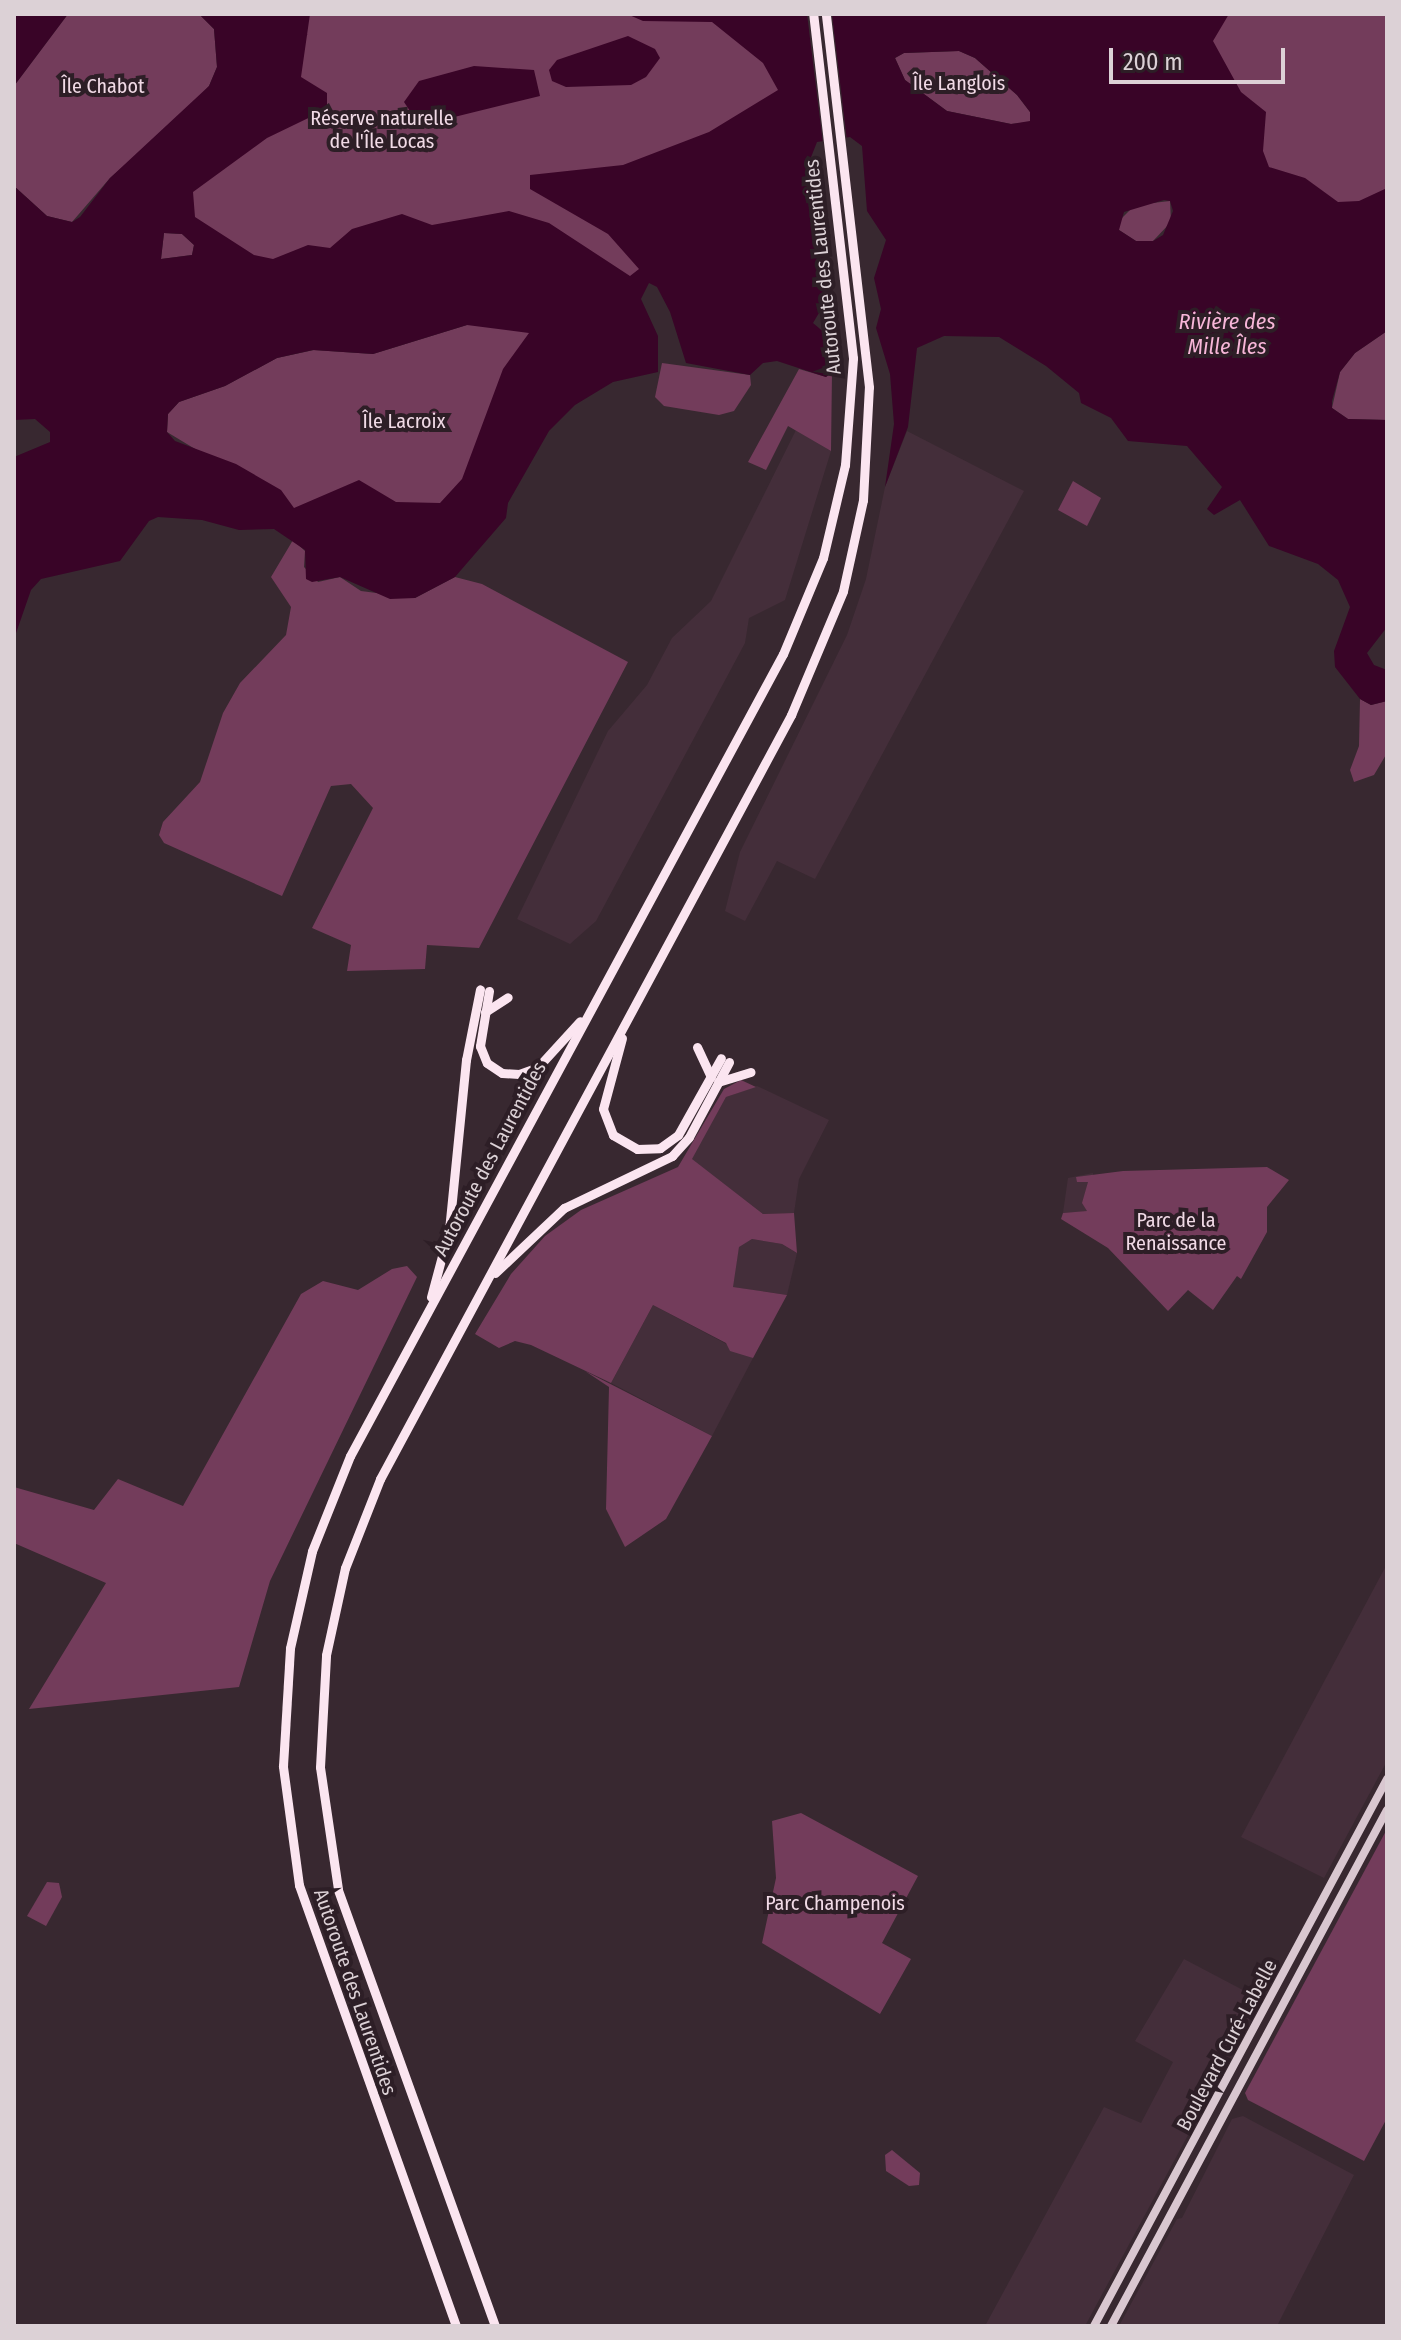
<!DOCTYPE html>
<html>
<head>
<meta charset="utf-8">
<style>
  body { margin:0 }
  #map { position:relative; width:1401px; height:2340px; overflow:hidden; background:#382830; font-family:"Fira Sans Condensed",sans-serif }
  div>[style] { position:absolute }
  [style*='--x'] { left:calc(var(--x)*1px); top:calc(var(--y)*1px); width:calc(var(--w)*1px); rotate:calc(var(--a)*1deg) }
  .built>* { inset:0; background:#442e3a }
  .green>* { inset:0; background:#733c5b }
  .water>* { inset:0; background:#390427 }
  .pier>* { inset:0; background:#382830 }
  .primary>* { height:8px; margin:-4px; padding:0 4px; transform-origin:4px; border-radius:4px; background:#d9c7d0 }
  .motorway>* { height:9px; margin:-4.5px; padding:0 4.5px; transform-origin:4.5px; border-radius:4.5px; background:#fbe5f0 }
  span { translate:-50% -50%; white-space:nowrap; text-align:center; line-height:1.15; -webkit-text-stroke:8px #2d1e26; paint-order:stroke }
  .park-label { font-size:20px; color:#f1dae6 }
  .street-label { font-size:20px; color:#dcd1d6 }
  .water-label { font-size:22px; color:#f7b6d8; font-style:italic }
  .frame { position:absolute; inset:0; border:16px solid #dcd1d6; pointer-events:none }
  .scale { position:absolute; left:1109px; top:48px; width:176px; height:36px; box-sizing:border-box; border:4px solid #dcd1d6; border-top:0; padding-left:10px; font-size:24px; line-height:28px; white-space:nowrap; color:#dcd1d6; -webkit-text-stroke:6px #2d1e26; paint-order:stroke }
</style>
</head>
<body>
<div id="map">
  <div class="built">
    <i style="clip-path:polygon(796px 430px,831px 451px,785px 600px,749px 618px,745px 643px,596px 921px,570px 944px,517px 919px,608px 731px,647px 685px,672px 638px,711px 601px)"></i>
    <i style="clip-path:polygon(907px 431px,1024px 491px,815px 879px,777px 861px,745px 921px,725px 911px,740px 852px,847px 635px,866px 579px,885px 487px)"></i>
    <i style="clip-path:polygon(757px 1086px,829px 1120px,799px 1179px,794px 1213px,763px 1214px,691px 1159px,726px 1097px)"></i>
    <i style="clip-path:polygon(1093px 1173px,1096px 1211px,1063px 1213px,1068px 1178px)"></i>
    <i style="clip-path:polygon(752px 1239px,782px 1244px,797px 1253px,787px 1295px,732px 1287px,739px 1246px)"></i>
    <i style="clip-path:polygon(653px 1305px,753px 1358px,712px 1436px,611px 1383px)"></i>
    <i style="clip-path:polygon(1387px 1564px,1387px 1761px,1324px 1878px,1241px 1837px)"></i>
    <i style="clip-path:polygon(1184px 1959px,1260px 1999px,1215px 2082px,1209px 2081px,1203px 2094px,1208px 2098px,1085px 2326px,985px 2326px,1104px 2107px,1141px 2123px,1173px 2062px,1135px 2041px)"></i>
    <i style="clip-path:polygon(1243px 2116px,1354px 2175px,1277px 2326px,1119px 2326px,1177px 2219px,1182px 2218px,1232px 2119px)"></i>
  </div>
  <div class="green">
    <i style="clip-path:polygon(68px 14px,199px 14px,214px 29px,217px 67px,209px 86px,182px 116px,110px 178px,72px 222px,47px 216px,14px 186px,14px 86px)"></i>
    <i style="clip-path:polygon(288px 14px,746px 14px,811px 43px,659px 270px,622px 298px,261px 282px,172px 220px)"></i>
    <i style="clip-path:polygon(1201px 14px,1387px 14px,1387px 211px,1337px 217px,1250px 172px,1194px 51px)"></i>
    <i style="clip-path:polygon(959px 51px,975px 58px,1017px 95px,1030px 112px,1030px 122px,1011px 124px,947px 111px,905px 80px,895px 58px,904px 53px)"></i>
    <i style="clip-path:polygon(1170px 201px,1171px 222px,1153px 241px,1136px 241px,1119px 230px,1117px 223px,1135px 205px)"></i>
    <i style="clip-path:polygon(164px 233px,182px 234px,194px 245px,192px 255px,161px 259px)"></i>
    <i style="clip-path:polygon(544px 316px,486px 458px,438px 511px,296px 510px,167px 432px,168px 414px,179px 402px,225px 386px,277px 358px,314px 350px,373px 354px,467px 325px)"></i>
    <i style="clip-path:polygon(1387px 331px,1387px 420px,1348px 419px,1332px 408px,1340px 372px,1355px 353px)"></i>
    <i style="clip-path:polygon(662px 363px,750px 375px,751px 385px,734px 411px,719px 415px,664px 406px,655px 397px)"></i>
    <i style="clip-path:polygon(799px 369px,826px 377px,832px 373px,831px 451px,788px 426px,766px 470px,748px 462px)"></i>
    <i style="clip-path:polygon(1073px 481px,1101px 498px,1087px 526px,1058px 510px)"></i>
    <i style="clip-path:polygon(293px 540px,305px 551px,304px 567px,318px 582px,340px 577px,361px 591px,415px 598px,455px 577px,482px 584px,628px 662px,479px 948px,427px 945px,425px 969px,347px 971px,351px 945px,312px 928px,373px 808px,351px 784px,331px 786px,282px 896px,164px 843px,159px 835px,163px 822px,200px 782px,223px 713px,240px 683px,286px 635px,291px 607px,271px 577px)"></i>
    <i style="clip-path:polygon(1360px 699px,1371px 705px,1387px 701px,1387px 753px,1374px 775px,1354px 782px,1350px 770px,1359px 746px)"></i>
    <i style="clip-path:polygon(741px 1080px,756px 1087px,726px 1097px,692px 1159px,763px 1214px,794px 1213px,797px 1253px,782px 1244px,752px 1239px,739px 1247px,733px 1287px,787px 1295px,753px 1358px,730px 1351px,726px 1343px,653px 1305px,611px 1383px,531px 1345px,515px 1341px,499px 1348px,475px 1334px,511px 1274px,545px 1236px,581px 1210px,678px 1167px,724px 1089px)"></i>
    <i style="clip-path:polygon(1267px 1167px,1289px 1180px,1267px 1207px,1267px 1232px,1241px 1279px,1237px 1276px,1213px 1310px,1188px 1290px,1168px 1311px,1108px 1248px,1061px 1219px,1063px 1213px,1087px 1211px,1082px 1203px,1088px 1182px,1077px 1182px,1076px 1177px,1123px 1171px)"></i>
    <i style="clip-path:polygon(407px 1266px,417px 1277px,270px 1581px,239px 1687px,29px 1709px,106px 1583px,14px 1543px,14px 1487px,94px 1510px,118px 1479px,183px 1506px,301px 1294px,323px 1281px,358px 1290px,392px 1269px)"></i>
    <i style="clip-path:polygon(585px 1371px,712px 1436px,666px 1519px,625px 1547px,606px 1509px,609px 1387px)"></i>
    <i style="clip-path:polygon(801px 1813px,918px 1876px,882px 1943px,911px 1959px,880px 2014px,762px 1943px,776px 1878px,772px 1821px)"></i>
    <i style="clip-path:polygon(1387px 1829px,1387px 2118px,1364px 2161px,1248px 2100px,1245px 2093px)"></i>
    <i style="clip-path:polygon(47px 1882px,59px 1883px,62px 1897px,46px 1926px,27px 1916px)"></i>
    <i style="clip-path:polygon(892px 2150px,920px 2173px,919px 2185px,909px 2186px,886px 2171px,885px 2155px)"></i>
  </div>
  <div class="water">
    <i style="clip-path:polygon(14px 14px,68px 14px,14px 86px)"></i>
    <i style="clip-path:polygon(evenodd,199px 14px,310px 14px,301px 77px,327px 93px,327px 109px,267px 138px,193px 192px,195px 217px,254px 255px,273px 259px,308px 245px,330px 248px,352px 229px,402px 214px,432px 225px,509px 211px,549px 223px,630px 276px,639px 269px,608px 234px,530px 189px,530px 175px,623px 165px,709px 132px,778px 90px,763px 63px,712px 22px,643px 21px,627px 14px,1229px 14px,1213px 41px,1241px 92px,1266px 112px,1263px 151px,1269px 167px,1305px 178px,1338px 202px,1359px 201px,1387px 188px,1387px 331px,1355px 353px,1340px 372px,1332px 401px,1332px 408px,1348px 419px,1387px 420px,1387px 627px,1367px 653px,1374px 665px,1387px 670px,1387px 701px,1371px 705px,1360px 699px,1335px 667px,1334px 651px,1350px 607px,1338px 580px,1318px 564px,1269px 546px,1240px 500px,1214px 515px,1207px 509px,1222px 487px,1187px 446px,1128px 441px,1111px 418px,1081px 403px,1079px 393px,1046px 366px,999px 337px,944px 336px,917px 348px,908px 427px,885px 487px,894px 424px,890px 374px,876px 328px,881px 309px,874px 278px,886px 240px,867px 211px,862px 146px,850px 137px,817px 142px,806px 170px,819px 187px,832px 291px,813px 323px,839px 345px,834px 349px,836px 367px,826px 377px,777px 361px,763px 363px,750px 375px,686px 363px,670px 312px,657px 287px,649px 283px,641px 299px,658px 336px,658px 372px,613px 382px,575px 405px,549px 431px,508px 503px,506px 518px,455px 577px,415px 598px,390px 599px,340px 577px,312px 582px,306px 579px,305px 550px,274px 529px,239px 530px,202px 520px,158px 517px,149px 521px,120px 561px,41px 579px,31px 590px,14px 639px,14px 457px,50px 442px,50px 432px,35px 419px,14px 420px,14px 186px,47px 216px,72px 222px,80px 217px,110px 178px,209px 86px,217px 67px,214px 29px,199px 14px,959px 51px,975px 58px,1017px 95px,1030px 112px,1030px 121px,1011px 124px,947px 111px,905px 80px,895px 58px,904px 53px,959px 51px,199px 14px,1164px 200px,1170px 201px,1173px 211px,1163px 235px,1153px 241px,1136px 241px,1119px 230px,1124px 212px,1164px 200px,199px 14px,164px 233px,182px 234px,194px 245px,192px 255px,161px 259px,164px 233px,199px 14px,467px 325px,529px 333px,503px 369px,462px 479px,440px 503px,396px 502px,359px 480px,294px 508px,281px 490px,236px 464px,175px 441px,167px 432px,168px 414px,179px 402px,225px 386px,277px 358px,313px 350px,373px 354px,467px 325px)"></i>
    <i style="clip-path:polygon(628px 36px,655px 49px,660px 58px,646px 77px,631px 85px,566px 87px,552px 81px,549px 70px,557px 60px)"></i>
    <i style="clip-path:polygon(474px 66px,534px 70px,540px 96px,438px 121px,410px 111px,404px 102px,419px 81px)"></i>
  </div>
  <div class="pier">
    <i style="clip-path:polygon(807px 14px,832px 14px,847px 141px,823px 144px)"></i>
  </div>
  <div class="primary">
    <i style="--x:1094;--y:2326;--w:621;--a:-61.82"></i>
    <i style="--x:1111;--y:2326;--w:585;--a:-61.86"></i>
  </div>
  <div class="motorway">
    <i style="--x:489;--y:991;--w:56;--a:99.3"></i>
    <i style="--x:480;--y:1046;--w:18;--a:68"></i>
    <i style="--x:487;--y:1063;--w:18;--a:34"></i>
    <i style="--x:502;--y:1073;--w:17;--a:3"></i>
    <i style="--x:519;--y:1074;--w:20;--a:-20"></i>
    <i style="--x:538;--y:1067;--w:62;--a:-47.6"></i>
    <i style="--x:485;--y:1012;--w:27;--a:-33"></i>
    <i style="--x:622;--y:1038;--w:73;--a:105"></i>
    <i style="--x:603;--y:1109;--w:28;--a:69"></i>
    <i style="--x:613;--y:1135;--w:28;--a:30"></i>
    <i style="--x:637;--y:1149;--w:23;--a:-2"></i>
    <i style="--x:660;--y:1148;--w:22;--a:-36"></i>
    <i style="--x:678;--y:1135;--w:88;--a:-60.8"></i>
    <i style="--x:697;--y:1047;--w:33;--a:65"></i>
    <i style="--x:718;--y:1082;--w:34;--a:-17"></i>
    <i style="--x:495;--y:1273;--w:95;--a:-43.3"></i>
    <i style="--x:564;--y:1208;--w:120;--a:-25.7"></i>
    <i style="--x:672;--y:1156;--w:25;--a:-48"></i>
    <i style="--x:689;--y:1137;--w:85;--a:-61.9"></i>
    <i style="--x:431;--y:1297;--w:69;--a:-75"></i>
    <i style="--x:449;--y:1230;--w:171;--a:-84.3"></i>
    <i style="--x:466;--y:1060;--w:72;--a:-78.8"></i>
    <i style="--x:456;--y:2326;--w:468;--a:-109.6"></i>
    <i style="--x:299;--y:1885;--w:120;--a:-97.7"></i>
    <i style="--x:283;--y:1766;--w:118;--a:-86.6"></i>
    <i style="--x:290;--y:1648;--w:99;--a:-77.2"></i>
    <i style="--x:312;--y:1551;--w:102;--a:-68.2"></i>
    <i style="--x:350;--y:1456;--w:911;--a:-61.64"></i>
    <i style="--x:783;--y:654;--w:104;--a:-67.4"></i>
    <i style="--x:823;--y:558;--w:96;--a:-76.7"></i>
    <i style="--x:845;--y:465;--w:107;--a:-85.7"></i>
    <i style="--x:853;--y:358;--w:346;--a:-96.6"></i>
    <i style="--x:495;--y:2326;--w:464;--a:-109.8"></i>
    <i style="--x:338;--y:1889;--w:123;--a:-98.4"></i>
    <i style="--x:320;--y:1767;--w:112;--a:-86.9"></i>
    <i style="--x:326;--y:1655;--w:89;--a:-77.7"></i>
    <i style="--x:345;--y:1568;--w:96;--a:-68.5"></i>
    <i style="--x:380;--y:1479;--w:868;--a:-61.72"></i>
    <i style="--x:791;--y:715;--w:134;--a:-67.2"></i>
    <i style="--x:843;--y:591;--w:93;--a:-77.6"></i>
    <i style="--x:863;--y:500;--w:113;--a:-87"></i>
    <i style="--x:869;--y:387;--w:375;--a:-96.6"></i>
  </div>
  <div class="park-label">
    <span style="left:959px;top:83px">Île Langlois</span>
    <span style="left:103px;top:86px">Île Chabot</span>
    <span style="left:382px;top:130px">Réserve naturelle<br>de l'Île Locas</span>
    <span style="left:404px;top:421px">Île Lacroix</span>
    <span style="left:1176px;top:1232px">Parc de la<br>Renaissance</span>
    <span style="left:835px;top:1903px">Parc Champenois</span>
  </div>
  <div class="street-label">
    <span style="left:823px;top:267px;rotate:-96deg">Autoroute des Laurentides</span>
    <span style="left:490px;top:1159px;rotate:-62deg">Autoroute des Laurentides</span>
    <span style="left:355px;top:1992px;rotate:71deg">Autoroute des Laurentides</span>
    <span style="left:1227px;top:2045px;rotate:-62deg">Boulevard Curé-Labelle</span>
  </div>
  <div class="water-label">
    <span style="left:1227px;top:334px">Rivière des<br>Mille Îles</span>
  </div>
  <div class="frame"></div>
  <div class="scale">200 m</div>
</div>
</body>
</html>
